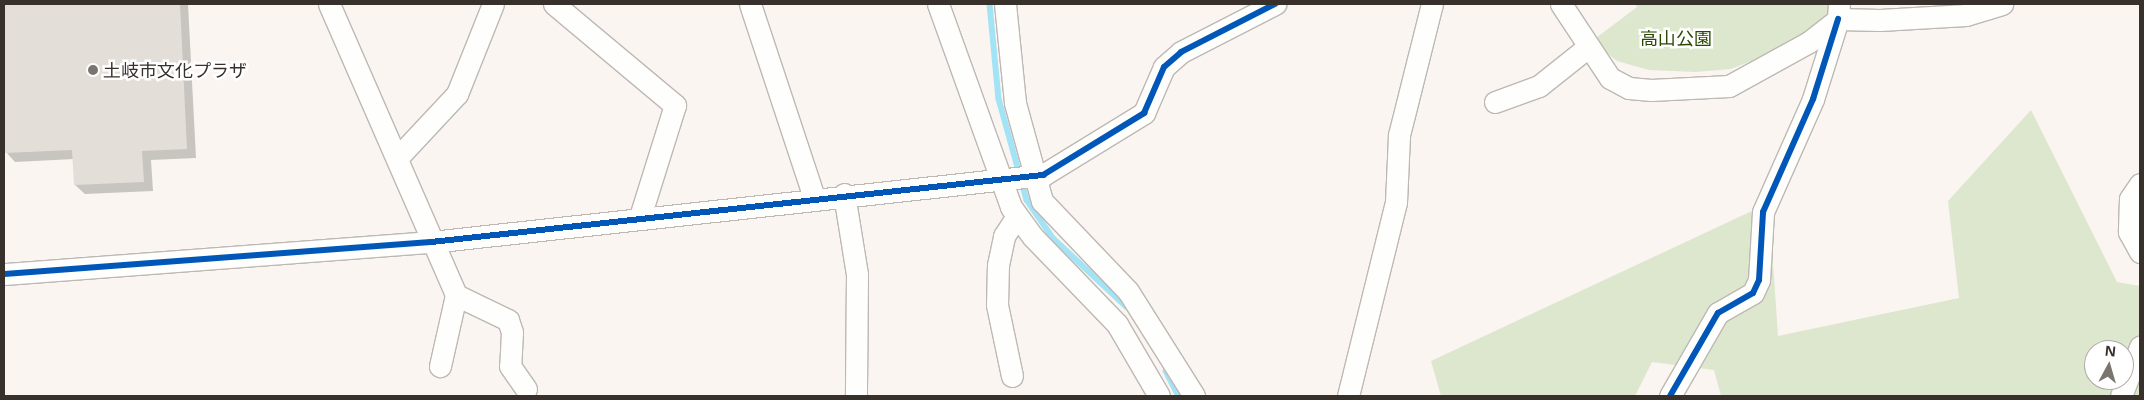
<!DOCTYPE html>
<html>
<head>
<meta charset="utf-8">
<style>
  body { margin:0 }
  #map { position:relative; width:2144px; height:400px; overflow:hidden; background:#faf5f1; font-family:"Open Sans","Noto Sans JP",sans-serif }
  div>[style] { position:absolute }
  [style*='--x'] { left:calc(var(--x)*1px); top:calc(var(--y)*1px); width:calc(var(--w)*1px); rotate:calc(var(--a)*1deg) }
  .green>* { inset:0; background:#dce7cd }
  .shadow>* { inset:0; background:#0003 }
  .stream>* { height:5.5px; margin:-2.75px; padding:0 2.75px; transform-origin:2.75px; border-radius:2.75px; background:#a2e4f5 }
  .building>* { inset:0; background:#e4ded9 }
  .roads { filter:drop-shadow(1px 0 #beb8b4) drop-shadow(-1px 0 #beb8b4) drop-shadow(0 1px #beb8b4) drop-shadow(0 -1px #beb8b4) }
  .minor>* { height:21px; margin:-10.5px; padding:0 10.5px; transform-origin:10.5px; border-radius:10.5px; background:#fefefd }
  .cycleway>* { height:6px; margin:-3px; padding:0 3px; transform-origin:3px; border-radius:3px; background:#0057b8 }
  .dots>* { width:14px; height:14px; translate:-50% -50%; box-sizing:border-box; border:2px solid #fff; border-radius:50% }
  span { translate:-50% -50%; white-space:nowrap; text-align:center; line-height:1.15; -webkit-text-stroke:5px #fff; paint-order:stroke }
  .park-label { font-size:18px; color:#2a4800 }
  .poi-label { font-size:18px; color:#37302b }
  .left { translate:0 -50%; text-align:left }
  .frame { position:absolute; inset:0; border:5px solid #37302b; pointer-events:none }
  .north { position:absolute; left:2084px; top:340px; width:50px; height:50px; box-sizing:border-box; background:#fff; border:1px solid #afacaa; border-radius:50%; rotate:6deg; font-size:14px; font-weight:700; line-height:20px; text-align:center; color:#37302b }
  .north::after { content:''; display:block; margin:auto; width:18px; height:22px; background:#7b7570; clip-path:polygon(50% 0,100% 100%,50% 72%,0 100%) }
</style>
</head>
<body>
<div id="map">
  <div class="green">
    <i style="clip-path:polygon(1635px 4px,1838px 4px,1820px 29px,1764px 56px,1731px 69px,1695px 72px,1649px 70px,1617px 61px,1592px 41px,1637px 7px)"></i>
    <i style="clip-path:polygon(evenodd,2031px 110px,2117px 282px,2140px 286px,2140px 396px,1721px 396px,1714px 370px,1652px 362px,1635px 396px,1441px 396px,1431px 361px,1769px 203px,1778px 336px,1959px 298px,1948px 201px,2031px 110px,2094px 350px,2124px 350px,2124px 380px,2094px 380px,2094px 350px)"></i>
  </div>
  <div class="shadow">
    <i style="clip-path:polygon(188px 4px,196px 158px,151px 160px,153px 191px,85px 194px,75px 185px,74px 159px,15px 162px,6px 152px,4px 5px)"></i>
  </div>
  <div class="stream">
    <i style="--x:990;--y:4;--w:95;--a:84.6"></i>
    <i style="--x:999;--y:99;--w:105;--a:74.5"></i>
    <i style="--x:1027;--y:200;--w:46;--a:55.6"></i>
    <i style="--x:1053;--y:238;--w:100;--a:43"></i>
    <i style="--x:1166;--y:371;--w:28;--a:63"></i>
  </div>
  <div class="building">
    <i style="clip-path:polygon(4px 4px,180px 4px,187px 149px,142px 151px,144px 182px,74px 185px,72px 150px,5px 153px)"></i>
  </div>
  <div class="roads">
    <div class="minor">
      <i style="--x:329;--y:4;--w:318;--a:66.4"></i>
      <i style="--x:456;--y:295;--w:73;--a:102.7"></i>
      <i style="--x:554;--y:4;--w:158;--a:39.9"></i>
      <i style="--x:675;--y:105;--w:117;--a:107.4"></i>
      <i style="--x:750;--y:4;--w:204;--a:71.7"></i>
      <i style="--x:938;--y:4;--w:216;--a:70.2"></i>
      <i style="--x:1011;--y:207;--w:37;--a:54"></i>
      <i style="--x:1033;--y:237;--w:121;--a:46"></i>
      <i style="--x:1117;--y:324;--w:83;--a:59.7"></i>
      <i style="--x:1005;--y:4;--w:100;--a:84.2"></i>
      <i style="--x:1015;--y:103;--w:102;--a:74.6"></i>
      <i style="--x:1042;--y:201;--w:124;--a:46.3"></i>
      <i style="--x:1128;--y:291;--w:124;--a:57.8"></i>
      <i style="--x:1561;--y:4;--w:89;--a:56.5"></i>
      <i style="--x:1610;--y:78;--w:21;--a:28"></i>
      <i style="--x:1629;--y:88;--w:22;--a:5"></i>
      <i style="--x:1651;--y:90;--w:78;--a:-2.9"></i>
      <i style="--x:1729;--y:86;--w:91;--a:-28.8"></i>
      <i style="--x:1809;--y:42;--w:37;--a:-38"></i>
      <i style="--x:1839;--y:4;--w:15;--a:94"></i>
      <i style="--x:1838;--y:19;--w:42;--a:1.4"></i>
      <i style="--x:1880;--y:20;--w:86;--a:-3.3"></i>
      <i style="--x:1966;--y:15;--w:38;--a:-17"></i>
      <i style="--x:1495;--y:102;--w:47;--a:-20"></i>
      <i style="--x:1539;--y:86;--w:63;--a:-38.5"></i>
      <i style="--x:399;--y:156;--w:85;--a:-46.9"></i>
      <i style="--x:457;--y:94;--w:97;--a:-68.2"></i>
      <i style="--x:2140;--y:184;--w:18;--a:124"></i>
      <i style="--x:2130;--y:199;--w:33;--a:92"></i>
      <i style="--x:2129;--y:232;--w:23;--a:61"></i>
      <i style="--x:844;--y:194;--w:81;--a:80.8"></i>
      <i style="--x:857;--y:274;--w:122;--a:90.5"></i>
      <i style="--x:4;--y:274;--w:428;--a:-4.3"></i>
      <i style="--x:431;--y:242;--w:616;--a:-6.25"></i>
      <i style="--x:1043;--y:175;--w:119;--a:-31.5"></i>
      <i style="--x:1144;--y:113;--w:50;--a:-66.5"></i>
      <i style="--x:1164;--y:67;--w:23;--a:-41"></i>
      <i style="--x:1181;--y:52;--w:106;--a:-27.1"></i>
      <i style="--x:456;--y:295;--w:58;--a:25.7"></i>
      <i style="--x:508;--y:320;--w:13;--a:72"></i>
      <i style="--x:512;--y:332;--w:34;--a:93"></i>
      <i style="--x:510;--y:366;--w:28;--a:55"></i>
      <i style="--x:1012;--y:376;--w:73;--a:-101.9"></i>
      <i style="--x:997;--y:305;--w:40;--a:-88.6"></i>
      <i style="--x:998;--y:265;--w:30;--a:-78"></i>
      <i style="--x:1004;--y:236;--w:24;--a:-57"></i>
      <i style="--x:1348;--y:396;--w:200;--a:-76.1"></i>
      <i style="--x:1396;--y:202;--w:67;--a:-87.4"></i>
      <i style="--x:1399;--y:135;--w:135;--a:-75.9"></i>
      <i style="--x:1670;--y:396;--w:96;--a:-60"></i>
      <i style="--x:1718;--y:313;--w:40;--a:-29.7"></i>
      <i style="--x:1753;--y:293;--w:14;--a:-65"></i>
      <i style="--x:1759;--y:280;--w:68;--a:-86.6"></i>
      <i style="--x:1763;--y:212;--w:124;--a:-66.1"></i>
      <i style="--x:1813;--y:99;--w:84;--a:-72.6"></i>
      <i style="--x:2121;--y:396;--w:53;--a:-68.8"></i>
    </div>
  </div>
  <div class="cycleway">
    <i style="--x:4;--y:274;--w:428;--a:-4.3"></i>
    <i style="--x:431;--y:242;--w:616;--a:-6.25"></i>
    <i style="--x:1043;--y:175;--w:119;--a:-31.5"></i>
    <i style="--x:1144;--y:113;--w:50;--a:-66.5"></i>
    <i style="--x:1164;--y:67;--w:23;--a:-41"></i>
    <i style="--x:1181;--y:52;--w:106;--a:-27.1"></i>
    <i style="--x:1670;--y:396;--w:96;--a:-60"></i>
    <i style="--x:1718;--y:313;--w:40;--a:-29.7"></i>
    <i style="--x:1753;--y:293;--w:14;--a:-65"></i>
    <i style="--x:1759;--y:280;--w:68;--a:-86.6"></i>
    <i style="--x:1763;--y:212;--w:124;--a:-66.1"></i>
    <i style="--x:1813;--y:99;--w:84;--a:-72.6"></i>
  </div>
  <div class="dots">
    <i style="left:93px;top:70px;background:#7b7570"></i>
  </div>
  <div class="park-label">
    <span style="left:1676px;top:38px">高山公園</span>
  </div>
  <div class="poi-label">
    <span class="left" style="left:103px;top:70px">土岐市文化プラザ</span>
  </div>
  <div class="frame"></div>
  <div class="north">N</div>
</div>
</body>
</html>
